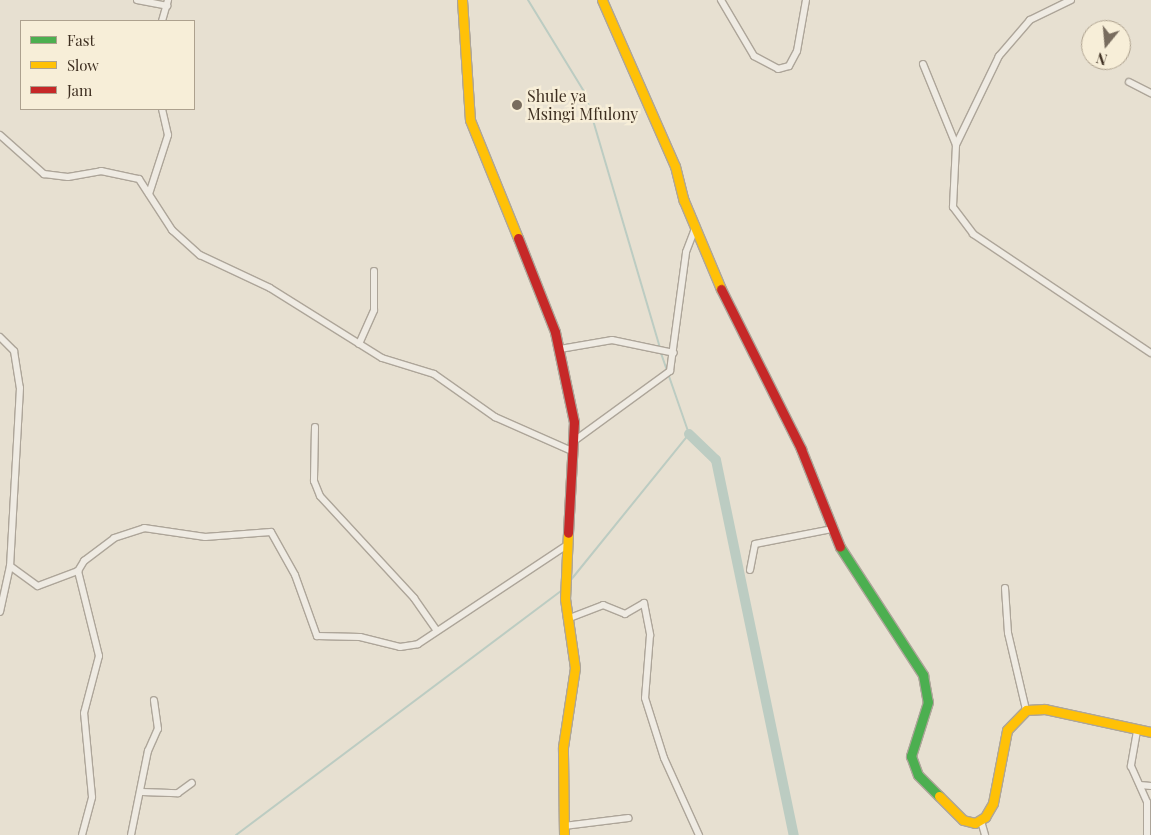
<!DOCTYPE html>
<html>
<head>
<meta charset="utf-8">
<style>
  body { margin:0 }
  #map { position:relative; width:1151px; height:835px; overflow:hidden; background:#e7e0d1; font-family:"Playfair Display",serif }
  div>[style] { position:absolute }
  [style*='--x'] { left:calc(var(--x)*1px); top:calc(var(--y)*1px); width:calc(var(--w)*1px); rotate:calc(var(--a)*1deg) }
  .stream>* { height:2px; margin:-1px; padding:0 1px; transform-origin:1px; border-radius:1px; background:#bcccc2 }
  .river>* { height:10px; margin:-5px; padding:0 5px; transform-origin:5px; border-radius:5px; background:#bcccc2 }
  .roads { filter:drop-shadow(1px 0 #ada599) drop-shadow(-1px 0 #ada599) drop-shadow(0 1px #ada599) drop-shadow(0 -1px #ada599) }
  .street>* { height:6px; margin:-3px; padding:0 3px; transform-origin:3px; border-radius:3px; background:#efebe3 }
  .fast>* { height:9px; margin:-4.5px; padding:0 4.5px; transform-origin:4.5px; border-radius:4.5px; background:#4caf50 }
  .slow>* { height:9px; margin:-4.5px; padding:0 4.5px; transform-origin:4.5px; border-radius:4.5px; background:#ffc107 }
  .jam>* { height:9px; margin:-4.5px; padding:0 4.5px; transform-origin:4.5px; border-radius:4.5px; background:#c62828 }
  .dots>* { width:14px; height:14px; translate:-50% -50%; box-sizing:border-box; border:2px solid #f7eed8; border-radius:50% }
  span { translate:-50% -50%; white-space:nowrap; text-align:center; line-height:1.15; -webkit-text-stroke:5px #f7eed8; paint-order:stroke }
  .poi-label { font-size:16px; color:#3d2e20 }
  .left { translate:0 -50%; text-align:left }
  .legend { position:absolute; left:20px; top:20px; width:175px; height:90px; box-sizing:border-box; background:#f7eed8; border:1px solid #ada18e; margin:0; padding:6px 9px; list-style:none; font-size:15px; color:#3d2e20 }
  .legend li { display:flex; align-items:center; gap:10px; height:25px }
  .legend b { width:25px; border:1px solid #ada18e }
  .north { position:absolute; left:1081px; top:20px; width:50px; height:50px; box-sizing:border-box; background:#f7eed8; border:1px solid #ada18e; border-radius:50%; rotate:197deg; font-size:14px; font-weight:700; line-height:20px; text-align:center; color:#3d2e20 }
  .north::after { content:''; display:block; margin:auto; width:18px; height:22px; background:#786c5e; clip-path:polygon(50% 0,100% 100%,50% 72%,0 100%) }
</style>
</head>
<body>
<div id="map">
  <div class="stream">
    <i style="--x:528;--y:0;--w:109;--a:58.5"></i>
    <i style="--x:585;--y:93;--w:266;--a:73.6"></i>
    <i style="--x:570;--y:581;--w:189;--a:-51"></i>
    <i style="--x:689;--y:434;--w:86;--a:-109.1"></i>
    <i style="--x:236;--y:835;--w:408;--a:-36.9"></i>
  </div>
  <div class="river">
    <i style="--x:689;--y:434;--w:37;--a:44"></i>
    <i style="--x:716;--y:460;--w:383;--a:78.3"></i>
  </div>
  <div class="roads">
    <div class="street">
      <i style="--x:137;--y:0;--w:31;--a:11"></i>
      <i style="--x:721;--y:0;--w:65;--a:59.5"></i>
      <i style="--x:754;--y:56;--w:27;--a:28"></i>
      <i style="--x:778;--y:69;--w:11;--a:-15"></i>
      <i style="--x:789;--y:66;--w:17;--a:-62"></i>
      <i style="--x:797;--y:51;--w:52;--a:-80"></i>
      <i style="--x:1071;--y:0;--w:46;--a:154"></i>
      <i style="--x:1030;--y:20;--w:48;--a:130.7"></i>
      <i style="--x:999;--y:56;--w:99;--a:115.8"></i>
      <i style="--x:956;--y:145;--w:62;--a:92.8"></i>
      <i style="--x:953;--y:207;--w:34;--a:53"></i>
      <i style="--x:973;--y:234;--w:214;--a:33.8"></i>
      <i style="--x:162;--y:21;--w:22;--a:-74"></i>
      <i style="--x:923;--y:64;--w:87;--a:67.8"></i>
      <i style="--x:1129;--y:82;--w:25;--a:27"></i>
      <i style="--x:0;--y:135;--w:59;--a:41.6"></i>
      <i style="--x:44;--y:174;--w:24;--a:7"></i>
      <i style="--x:68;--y:177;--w:34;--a:-10"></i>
      <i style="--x:101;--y:171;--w:39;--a:12"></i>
      <i style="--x:139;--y:179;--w:61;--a:57.1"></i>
      <i style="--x:172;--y:230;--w:38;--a:42"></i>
      <i style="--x:200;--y:255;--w:77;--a:25.2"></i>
      <i style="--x:270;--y:288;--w:132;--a:32"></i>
      <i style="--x:382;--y:358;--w:54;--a:17.1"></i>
      <i style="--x:434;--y:374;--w:75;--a:35.2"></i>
      <i style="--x:495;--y:417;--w:84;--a:23.8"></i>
      <i style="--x:149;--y:194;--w:62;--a:-72.1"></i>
      <i style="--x:168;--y:135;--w:27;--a:-103"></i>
      <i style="--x:0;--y:337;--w:20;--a:45"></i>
      <i style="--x:14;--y:351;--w:37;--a:81"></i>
      <i style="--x:20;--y:388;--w:178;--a:93.2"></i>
      <i style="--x:10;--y:566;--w:47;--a:102.3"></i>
      <i style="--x:359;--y:344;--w:37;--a:-66"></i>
      <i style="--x:374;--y:310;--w:39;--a:-90"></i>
      <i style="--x:560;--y:349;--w:53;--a:-9.8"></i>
      <i style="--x:612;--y:340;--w:63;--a:11.8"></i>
      <i style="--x:315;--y:427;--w:54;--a:91.1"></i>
      <i style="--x:314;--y:481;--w:16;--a:68"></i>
      <i style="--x:320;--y:496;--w:139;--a:47.3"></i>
      <i style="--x:414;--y:598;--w:40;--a:55.1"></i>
      <i style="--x:574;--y:441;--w:119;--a:-36.1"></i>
      <i style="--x:670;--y:371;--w:120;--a:-82.3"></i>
      <i style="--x:686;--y:252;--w:28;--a:-69"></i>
      <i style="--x:10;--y:566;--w:34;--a:36"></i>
      <i style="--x:38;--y:586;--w:43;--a:-20.6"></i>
      <i style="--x:750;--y:570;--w:26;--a:-79"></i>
      <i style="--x:755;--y:544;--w:78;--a:-11"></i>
      <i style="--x:1005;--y:588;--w:45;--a:86.2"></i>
      <i style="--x:1008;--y:633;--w:79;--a:76.8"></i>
      <i style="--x:567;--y:619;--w:39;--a:-21"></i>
      <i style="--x:603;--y:605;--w:24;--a:22"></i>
      <i style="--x:625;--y:614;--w:22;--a:-30"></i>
      <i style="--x:644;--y:603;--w:33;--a:79"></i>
      <i style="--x:650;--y:635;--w:63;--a:94.5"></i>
      <i style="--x:645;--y:698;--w:63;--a:72.4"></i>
      <i style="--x:664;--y:758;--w:85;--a:65.6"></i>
      <i style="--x:1137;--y:731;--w:36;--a:100"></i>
      <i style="--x:1131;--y:766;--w:39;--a:66"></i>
      <i style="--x:1147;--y:802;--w:33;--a:90"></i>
      <i style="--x:1140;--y:785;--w:11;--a:5"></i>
      <i style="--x:142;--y:792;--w:36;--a:2"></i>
      <i style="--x:178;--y:793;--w:17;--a:-36"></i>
      <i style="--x:981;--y:821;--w:15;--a:74"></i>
      <i style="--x:564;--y:826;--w:65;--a:-7"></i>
      <i style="--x:82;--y:835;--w:39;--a:-75"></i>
      <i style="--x:92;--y:797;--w:84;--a:-95.4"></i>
      <i style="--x:84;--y:713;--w:59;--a:-75.3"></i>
      <i style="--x:99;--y:656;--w:88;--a:-103.9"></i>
      <i style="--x:78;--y:571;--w:12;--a:-59"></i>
      <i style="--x:84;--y:561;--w:38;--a:-37"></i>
      <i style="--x:114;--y:538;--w:32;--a:-18"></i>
      <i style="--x:144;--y:528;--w:62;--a:8.4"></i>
      <i style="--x:205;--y:537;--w:66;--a:-4.3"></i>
      <i style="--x:271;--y:532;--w:49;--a:60.8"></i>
      <i style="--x:295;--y:575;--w:65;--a:70.2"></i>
      <i style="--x:317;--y:636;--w:43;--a:1.3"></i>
      <i style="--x:360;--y:637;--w:41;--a:14"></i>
      <i style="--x:400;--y:647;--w:18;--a:-9"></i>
      <i style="--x:418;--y:644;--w:179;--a:-33.6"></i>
      <i style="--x:131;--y:835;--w:86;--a:-78.6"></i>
      <i style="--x:148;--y:751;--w:24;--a:-66"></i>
      <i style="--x:158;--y:729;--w:29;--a:-98"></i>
    </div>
    <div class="fast">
      <i style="--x:840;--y:547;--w:153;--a:57"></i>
      <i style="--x:923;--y:675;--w:27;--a:80"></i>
      <i style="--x:928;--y:702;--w:57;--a:107.5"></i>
      <i style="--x:911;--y:756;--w:20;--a:70"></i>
      <i style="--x:918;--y:775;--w:30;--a:45"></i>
    </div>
    <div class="slow">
      <i style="--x:462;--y:0;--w:120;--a:86.2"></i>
      <i style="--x:470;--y:120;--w:127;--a:67.9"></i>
      <i style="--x:602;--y:0;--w:181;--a:66.3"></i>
      <i style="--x:675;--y:166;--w:36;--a:76"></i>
      <i style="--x:684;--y:201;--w:95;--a:67.2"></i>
      <i style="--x:939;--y:796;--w:34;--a:45"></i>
      <i style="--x:963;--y:820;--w:12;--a:14"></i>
      <i style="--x:975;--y:823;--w:12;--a:-31"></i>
      <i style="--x:985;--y:817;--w:16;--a:-60"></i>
      <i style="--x:993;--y:803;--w:74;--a:-79.1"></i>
      <i style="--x:1007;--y:730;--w:28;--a:-46"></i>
      <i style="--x:1026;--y:710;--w:19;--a:-3"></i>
      <i style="--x:1045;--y:709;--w:108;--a:12.2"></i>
      <i style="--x:564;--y:835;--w:88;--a:-90.7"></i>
      <i style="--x:563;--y:747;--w:80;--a:-81.4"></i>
      <i style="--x:575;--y:668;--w:70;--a:-98.2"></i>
      <i style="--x:565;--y:599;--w:66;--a:-87.4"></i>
    </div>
    <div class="jam">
      <i style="--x:518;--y:238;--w:101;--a:68.5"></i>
      <i style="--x:555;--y:332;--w:92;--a:78.1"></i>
      <i style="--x:574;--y:422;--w:111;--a:93.1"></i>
      <i style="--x:721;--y:289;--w:179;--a:63.4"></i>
      <i style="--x:801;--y:449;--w:105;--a:68.3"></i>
    </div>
  </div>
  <div class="dots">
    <i style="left:517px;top:105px;background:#786c5e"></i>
  </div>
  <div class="poi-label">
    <span class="left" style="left:527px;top:105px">Shule ya<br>Msingi Mfulony</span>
  </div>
  <ul class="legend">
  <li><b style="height:6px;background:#4caf50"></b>Fast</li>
  <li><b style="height:6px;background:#ffc107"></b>Slow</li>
  <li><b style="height:6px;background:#c62828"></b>Jam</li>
  </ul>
  <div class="north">N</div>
</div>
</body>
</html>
